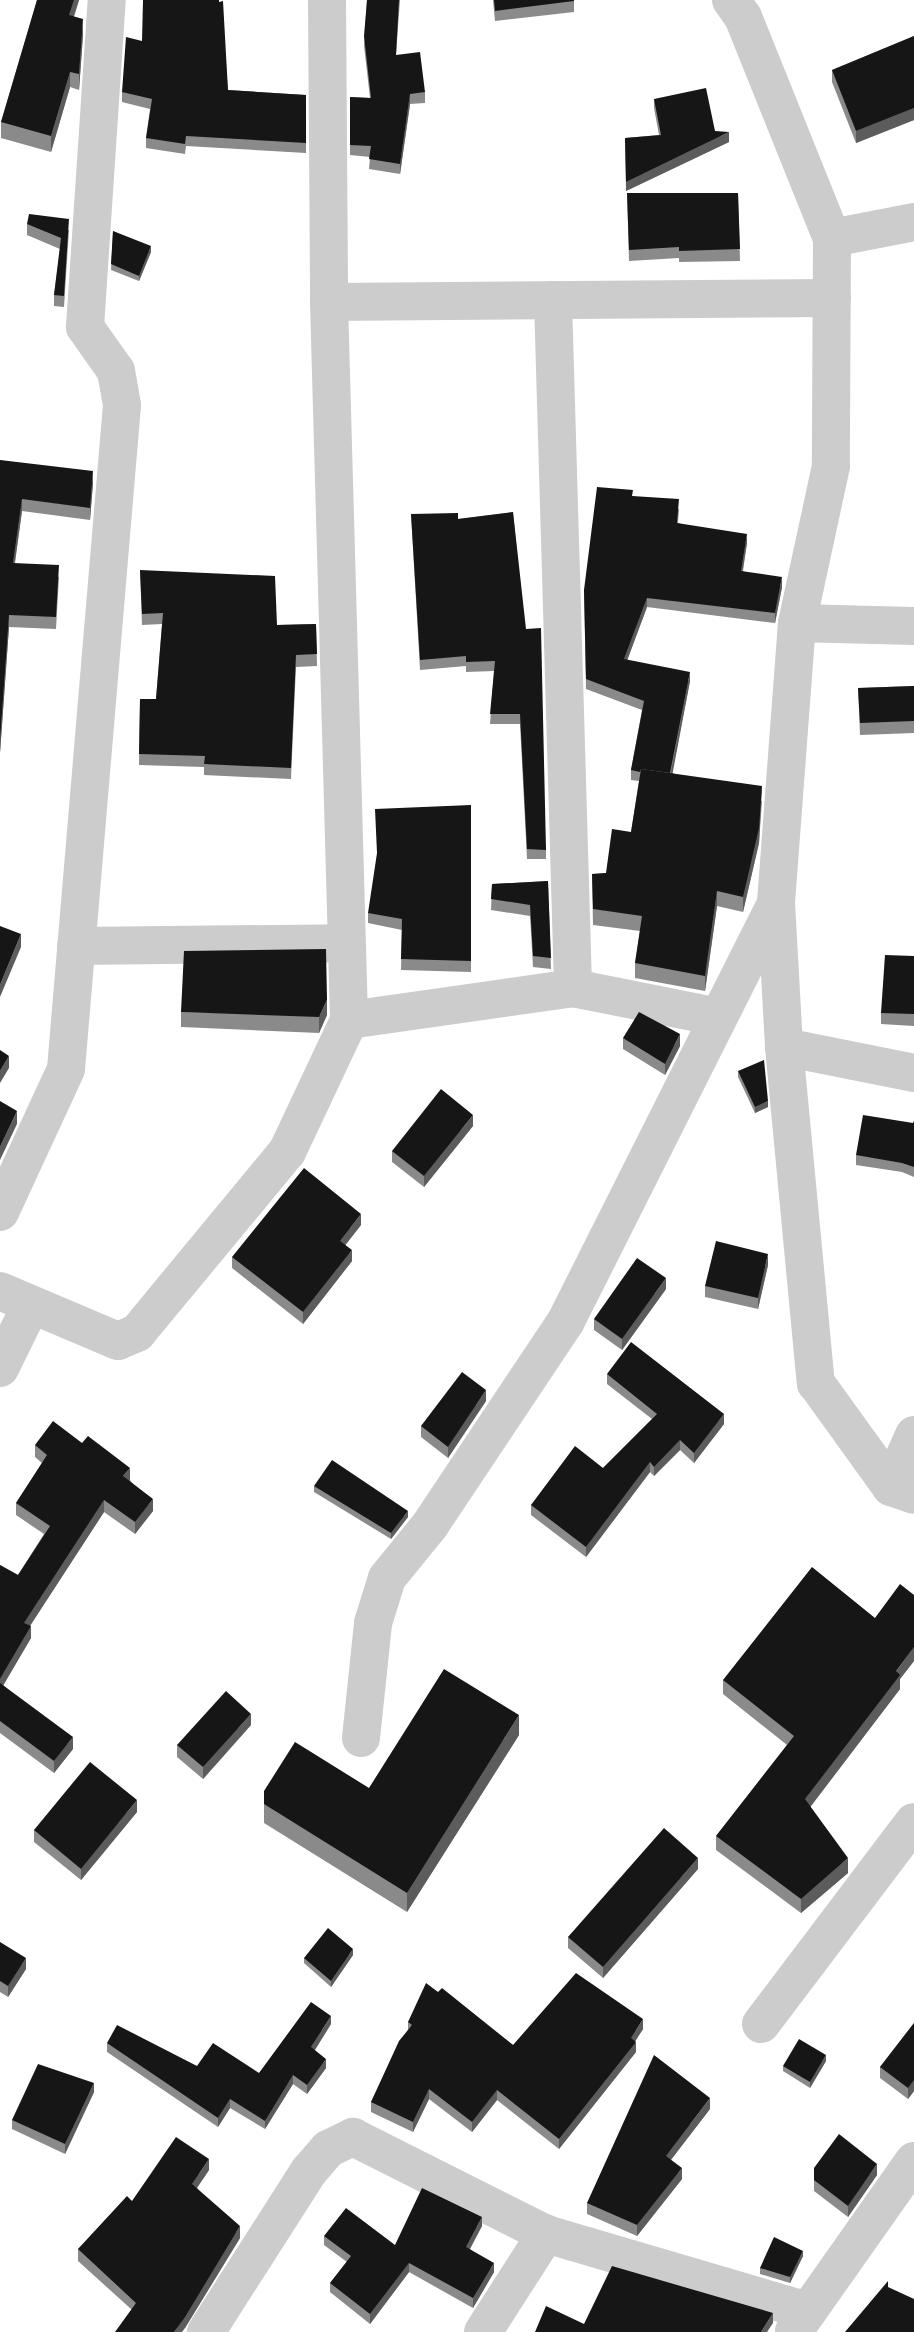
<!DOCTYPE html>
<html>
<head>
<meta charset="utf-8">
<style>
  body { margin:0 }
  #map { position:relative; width:914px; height:2332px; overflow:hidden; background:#fff; font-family:Barlow,sans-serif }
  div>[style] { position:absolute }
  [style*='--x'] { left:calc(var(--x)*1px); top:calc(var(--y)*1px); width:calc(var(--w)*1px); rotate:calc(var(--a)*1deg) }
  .minor>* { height:38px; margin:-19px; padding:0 19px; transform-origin:19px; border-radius:19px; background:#ccc }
  .wall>* { inset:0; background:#8a8a8a }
  .shaded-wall>* { inset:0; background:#5c5c5c }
  .building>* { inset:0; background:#161616 }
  span { translate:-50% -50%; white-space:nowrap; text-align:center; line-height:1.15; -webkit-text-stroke:7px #fff; paint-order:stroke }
</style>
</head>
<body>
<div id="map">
  <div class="minor">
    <i style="--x:327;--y:0;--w:302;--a:89.6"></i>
    <i style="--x:329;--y:302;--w:718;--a:88.4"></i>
    <i style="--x:731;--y:0;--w:21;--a:55"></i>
    <i style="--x:743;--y:17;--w:238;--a:68.1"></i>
    <i style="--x:832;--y:238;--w:228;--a:90.3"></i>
    <i style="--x:831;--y:466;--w:161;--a:102.2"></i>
    <i style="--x:797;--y:623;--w:281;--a:94.3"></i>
    <i style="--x:776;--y:903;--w:144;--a:86.8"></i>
    <i style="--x:784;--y:1047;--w:338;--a:84.6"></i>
    <i style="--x:816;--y:1383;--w:128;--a:54.2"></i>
    <i style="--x:891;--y:1487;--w:24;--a:19"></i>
    <i style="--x:832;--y:238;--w:84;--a:-11"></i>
    <i style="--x:553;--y:300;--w:688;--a:88.33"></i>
    <i style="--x:329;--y:302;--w:503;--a:-0.46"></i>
    <i style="--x:797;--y:623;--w:117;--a:1.5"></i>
    <i style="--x:76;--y:946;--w:270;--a:-0.6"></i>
    <i style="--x:784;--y:1047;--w:133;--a:11.3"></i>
    <i style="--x:0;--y:1212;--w:157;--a:-65.2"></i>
    <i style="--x:66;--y:1069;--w:666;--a:-85.18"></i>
    <i style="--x:122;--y:405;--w:35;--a:-100"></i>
    <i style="--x:116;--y:371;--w:54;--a:-125.2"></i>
    <i style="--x:85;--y:327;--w:328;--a:-86.2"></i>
    <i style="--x:0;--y:1291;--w:128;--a:23"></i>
    <i style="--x:118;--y:1341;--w:21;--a:-23"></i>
    <i style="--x:137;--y:1333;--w:235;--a:-50.4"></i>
    <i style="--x:287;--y:1152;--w:146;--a:-64.8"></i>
    <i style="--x:349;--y:1020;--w:226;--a:-8.1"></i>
    <i style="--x:573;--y:988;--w:148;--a:11.3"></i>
    <i style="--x:0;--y:1368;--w:70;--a:-63.8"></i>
    <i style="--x:891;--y:1487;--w:57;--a:-66.1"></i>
    <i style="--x:361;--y:1738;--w:116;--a:-84"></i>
    <i style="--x:373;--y:1623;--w:47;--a:-72.7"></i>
    <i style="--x:387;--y:1578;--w:68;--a:-50.9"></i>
    <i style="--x:430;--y:1525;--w:245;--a:-56.3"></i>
    <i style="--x:566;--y:1321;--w:466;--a:-63.3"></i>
    <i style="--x:761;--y:2024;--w:253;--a:-52.9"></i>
    <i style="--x:794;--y:2331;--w:208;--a:-54.8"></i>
    <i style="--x:206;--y:2332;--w:191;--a:-57.4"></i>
    <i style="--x:309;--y:2171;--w:29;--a:-49"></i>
    <i style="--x:328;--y:2149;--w:28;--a:-26"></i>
    <i style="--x:353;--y:2137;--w:216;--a:26.7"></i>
    <i style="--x:546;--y:2234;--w:273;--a:16.4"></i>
    <i style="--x:483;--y:2332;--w:117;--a:-57.3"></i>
  </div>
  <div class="wall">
    <i style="clip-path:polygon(37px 0,79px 0,74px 17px,83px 35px,79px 90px,70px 87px,51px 152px,1px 138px,1px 122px)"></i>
    <i style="clip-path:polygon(367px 0,400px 0,396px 55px,425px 92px,425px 103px,410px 104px,400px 174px,369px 169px,370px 157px,350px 155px,350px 97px,370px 98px,364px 46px)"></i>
    <i style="clip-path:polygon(493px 0,574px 0,574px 12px,495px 21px)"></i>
    <i style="clip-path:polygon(220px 2px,228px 90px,306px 95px,306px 153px,186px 146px,185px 154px,146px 148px,146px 138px,150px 109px,122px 102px,122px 92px)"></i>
    <i style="clip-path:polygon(914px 36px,914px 120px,856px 143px,832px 82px,832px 70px)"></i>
    <i style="clip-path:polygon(654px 99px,715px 131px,729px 142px,626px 191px,625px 138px,659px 135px,654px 108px)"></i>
    <i style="clip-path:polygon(627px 193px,738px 193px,740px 261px,679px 262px,679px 258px,629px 261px)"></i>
    <i style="clip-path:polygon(27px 224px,69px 230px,64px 307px,54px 306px,54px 295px,60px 249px,27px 235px)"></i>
    <i style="clip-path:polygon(113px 231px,151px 252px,139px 281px,111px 270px)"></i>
    <i style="clip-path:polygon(0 460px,93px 483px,90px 520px,22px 511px,15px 563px,59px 577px,56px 629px,9px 627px,0 753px)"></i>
    <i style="clip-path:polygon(633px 496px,679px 509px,678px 523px,747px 543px,743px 571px,782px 587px,775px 623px,647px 607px,627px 660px,690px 681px,672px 773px,762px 801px,759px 843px,743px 912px,717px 906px,705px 991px,635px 978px,635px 963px,640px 931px,593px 925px,592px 874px,606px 873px,631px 832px,639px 781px,631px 780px,631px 770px,642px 710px,586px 689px,584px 590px)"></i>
    <i style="clip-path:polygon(513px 512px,546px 850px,546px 859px,527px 859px,520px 724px,490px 724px,494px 671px,466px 672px,466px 666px,420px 670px,411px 514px,458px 519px)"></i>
    <i style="clip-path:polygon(140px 570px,277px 625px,316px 624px,317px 666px,296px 667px,291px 779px,204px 775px,204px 767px,139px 765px,140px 699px,156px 699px,162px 624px,142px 625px)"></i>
    <i style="clip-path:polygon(914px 686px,914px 733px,860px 735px,858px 688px)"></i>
    <i style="clip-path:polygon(471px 805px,471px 972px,401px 970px,402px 930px,368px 923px,368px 913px)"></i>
    <i style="clip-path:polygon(548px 881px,551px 969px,533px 967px,530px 916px,491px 910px,492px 884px)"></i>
    <i style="clip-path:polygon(914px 956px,914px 1026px,881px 1024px,881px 1013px)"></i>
    <i style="clip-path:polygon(181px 1012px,327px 1015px,319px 1033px,181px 1027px)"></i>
    <i style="clip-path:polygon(623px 1038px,680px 1046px,665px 1075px,623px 1049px)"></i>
    <i style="clip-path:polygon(738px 1071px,768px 1107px,755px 1113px,738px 1077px)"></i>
    <i style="clip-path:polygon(914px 1121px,914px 1177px,902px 1172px,856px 1165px,856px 1155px,913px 1123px)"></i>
    <i style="clip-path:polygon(473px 1126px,424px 1187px,392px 1162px,392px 1151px)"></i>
    <i style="clip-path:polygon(361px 1225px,345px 1245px,352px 1261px,303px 1324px,232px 1268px,232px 1257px)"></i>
    <i style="clip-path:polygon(768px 1265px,758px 1309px,705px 1297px,705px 1286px)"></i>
    <i style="clip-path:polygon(666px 1289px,622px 1350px,594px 1330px,594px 1319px)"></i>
    <i style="clip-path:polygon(607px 1374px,724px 1424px,694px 1463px,680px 1450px,654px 1476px,650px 1472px,586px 1557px,531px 1515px,531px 1505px,603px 1468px,652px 1419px,607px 1384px)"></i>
    <i style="clip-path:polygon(486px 1401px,448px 1458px,421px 1437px,421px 1426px)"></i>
    <i style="clip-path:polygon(35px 1445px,130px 1480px,153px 1511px,135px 1534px,104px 1512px,30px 1626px,31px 1638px,3px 1685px,73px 1749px,54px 1773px,0 1733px,0 1565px,18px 1575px,44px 1534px,16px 1515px,16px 1503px,42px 1463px,35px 1457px)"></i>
    <i style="clip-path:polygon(314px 1486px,408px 1517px,391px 1539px,314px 1492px)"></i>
    <i style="clip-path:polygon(914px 1595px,914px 1661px,900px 1679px,900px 1689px,810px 1807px,848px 1873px,801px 1913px,716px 1850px,716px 1836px,787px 1745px,723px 1694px,723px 1680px,875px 1618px)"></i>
    <i style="clip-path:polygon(251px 1725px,203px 1779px,177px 1757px,177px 1745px)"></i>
    <i style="clip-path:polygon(519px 1735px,407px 1912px,264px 1823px,264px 1791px,369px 1788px)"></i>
    <i style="clip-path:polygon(137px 1812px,81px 1880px,34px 1842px,34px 1830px)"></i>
    <i style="clip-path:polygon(698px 1869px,603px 1978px,568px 1948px,568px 1937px)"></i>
    <i style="clip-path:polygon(0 1942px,26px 1969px,8px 1997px,0 1992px)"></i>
    <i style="clip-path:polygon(353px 1955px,331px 1987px,304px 1963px,304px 1958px)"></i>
    <i style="clip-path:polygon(438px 1992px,513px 2045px,643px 2029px,635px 2041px,636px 2052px,559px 2149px,497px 2100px,472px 2132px,429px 2099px,413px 2132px,371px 2112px,371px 2102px,408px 2030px,408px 2022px)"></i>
    <i style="clip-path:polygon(914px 2023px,914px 2091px,908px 2099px,880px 2078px,880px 2067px)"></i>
    <i style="clip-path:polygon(331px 2024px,315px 2050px,326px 2068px,307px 2094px,293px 2084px,265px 2129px,230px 2108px,218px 2127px,107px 2052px,107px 2043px,197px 2066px,259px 2073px)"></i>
    <i style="clip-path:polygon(826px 2061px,810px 2088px,783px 2071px,783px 2066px)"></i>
    <i style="clip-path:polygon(94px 2092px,65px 2154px,12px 2129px,12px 2120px)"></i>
    <i style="clip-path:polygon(710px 2109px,671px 2160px,682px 2179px,637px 2236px,587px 2214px,587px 2203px)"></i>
    <i style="clip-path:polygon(814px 2168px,877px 2175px,848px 2217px,814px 2191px)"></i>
    <i style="clip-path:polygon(209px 2170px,197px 2188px,240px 2238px,185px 2328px,131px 2309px,78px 2261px,78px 2249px,132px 2201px)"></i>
    <i style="clip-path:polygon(482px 2226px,470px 2249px,494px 2272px,473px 2308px,409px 2272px,370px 2324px,330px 2292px,330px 2283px,347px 2262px,324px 2245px,324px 2236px,395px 2245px)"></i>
    <i style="clip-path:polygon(803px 2256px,790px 2283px,760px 2274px,760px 2268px)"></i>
  </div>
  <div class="shaded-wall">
    <i style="clip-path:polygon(74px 0,79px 0,69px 31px,69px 15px)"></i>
    <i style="clip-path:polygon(83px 19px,83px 35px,79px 90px,79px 74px)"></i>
    <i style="clip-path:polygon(70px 72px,70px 87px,51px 152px,51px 136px)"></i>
    <i style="clip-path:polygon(410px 94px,410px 104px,400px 174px,400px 164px)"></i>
    <i style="clip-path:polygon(914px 108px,914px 120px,856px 143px,856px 131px)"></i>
    <i style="clip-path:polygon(729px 132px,729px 142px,626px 191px,626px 182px)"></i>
    <i style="clip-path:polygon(151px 246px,151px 252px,139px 281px,139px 276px)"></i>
    <i style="clip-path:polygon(93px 471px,93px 483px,90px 520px,90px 508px)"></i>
    <i style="clip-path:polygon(22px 499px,22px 511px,13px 575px,13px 563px)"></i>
    <i style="clip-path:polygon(747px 534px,747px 543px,741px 580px,741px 571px)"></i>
    <i style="clip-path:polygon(782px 577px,782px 587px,775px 623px,775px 613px)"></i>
    <i style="clip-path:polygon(647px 598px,647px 607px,624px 669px,624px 659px)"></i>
    <i style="clip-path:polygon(9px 615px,9px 627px,0 753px,0 741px)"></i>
    <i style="clip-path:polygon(690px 672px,690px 681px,670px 787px,670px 777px)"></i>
    <i style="clip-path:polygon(762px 786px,759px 843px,743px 912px,743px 897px)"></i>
    <i style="clip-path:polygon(717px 891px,717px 906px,705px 991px,705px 976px)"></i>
    <i style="clip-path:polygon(21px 934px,21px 947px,0 997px,0 985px)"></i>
    <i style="clip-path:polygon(327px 1000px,327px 1015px,319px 1033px,319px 1017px)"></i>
    <i style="clip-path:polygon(680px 1034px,680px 1046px,665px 1075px,665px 1064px)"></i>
    <i style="clip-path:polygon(9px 1056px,9px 1068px,0 1083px,0 1071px)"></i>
    <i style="clip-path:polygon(768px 1101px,768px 1107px,755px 1113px,755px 1107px)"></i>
    <i style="clip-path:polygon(17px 1111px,17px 1124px,0 1160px,0 1147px)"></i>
    <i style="clip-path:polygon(473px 1115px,473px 1126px,424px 1187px,424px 1176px)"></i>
    <i style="clip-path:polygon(361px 1214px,361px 1225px,340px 1252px,340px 1241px)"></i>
    <i style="clip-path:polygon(352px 1250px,352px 1261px,303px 1324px,303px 1312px)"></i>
    <i style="clip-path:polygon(768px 1254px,768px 1265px,758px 1309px,758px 1298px)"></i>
    <i style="clip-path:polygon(666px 1278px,666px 1289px,622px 1350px,622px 1339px)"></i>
    <i style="clip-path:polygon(486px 1390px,486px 1401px,448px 1458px,448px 1447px)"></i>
    <i style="clip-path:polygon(724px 1414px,724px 1424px,694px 1463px,694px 1453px)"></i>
    <i style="clip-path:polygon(680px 1440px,680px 1450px,654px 1476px,654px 1467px)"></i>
    <i style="clip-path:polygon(650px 1462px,650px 1472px,586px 1557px,586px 1547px)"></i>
    <i style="clip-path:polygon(130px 1468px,130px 1480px,123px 1488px,123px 1476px)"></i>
    <i style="clip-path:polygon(153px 1499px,153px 1511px,135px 1534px,135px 1522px)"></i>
    <i style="clip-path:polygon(104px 1500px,104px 1512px,24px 1635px,24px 1623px)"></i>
    <i style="clip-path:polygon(408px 1511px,408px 1517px,391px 1539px,391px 1533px)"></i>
    <i style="clip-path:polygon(31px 1626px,31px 1638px,0 1691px,0 1679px)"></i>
    <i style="clip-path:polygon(914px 1647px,914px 1661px,900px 1679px,900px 1689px,805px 1814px,805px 1799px)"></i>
    <i style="clip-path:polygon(251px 1714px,251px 1725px,203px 1779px,203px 1767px)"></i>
    <i style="clip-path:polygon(519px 1715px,519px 1735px,407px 1912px,407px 1893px)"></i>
    <i style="clip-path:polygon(73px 1737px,73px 1749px,54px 1773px,54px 1761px)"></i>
    <i style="clip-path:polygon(137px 1800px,137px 1812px,81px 1880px,81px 1869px)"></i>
    <i style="clip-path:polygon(698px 1858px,698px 1869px,603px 1978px,603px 1967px)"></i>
    <i style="clip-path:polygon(848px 1858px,848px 1873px,801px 1913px,801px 1899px)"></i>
    <i style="clip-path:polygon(353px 1949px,353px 1955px,331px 1987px,331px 1981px)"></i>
    <i style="clip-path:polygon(26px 1958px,26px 1969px,8px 1997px,8px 1986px)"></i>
    <i style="clip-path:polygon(331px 2016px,331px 2024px,311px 2056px,311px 2047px)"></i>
    <i style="clip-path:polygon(643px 2019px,643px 2029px,631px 2048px,631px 2038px)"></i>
    <i style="clip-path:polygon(636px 2042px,636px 2052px,559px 2149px,559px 2139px)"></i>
    <i style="clip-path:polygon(826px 2055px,826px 2061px,810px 2088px,810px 2082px)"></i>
    <i style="clip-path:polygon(326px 2059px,326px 2068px,307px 2094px,307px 2085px)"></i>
    <i style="clip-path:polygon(293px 2075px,293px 2084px,265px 2129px,265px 2121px)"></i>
    <i style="clip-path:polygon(914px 2080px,914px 2091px,908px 2099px,908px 2088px)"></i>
    <i style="clip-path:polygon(94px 2083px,94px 2092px,65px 2154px,65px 2144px)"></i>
    <i style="clip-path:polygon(429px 2089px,429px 2099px,413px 2132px,413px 2122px)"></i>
    <i style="clip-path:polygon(497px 2090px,497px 2100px,472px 2132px,472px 2122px)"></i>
    <i style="clip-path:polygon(710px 2098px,710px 2109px,666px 2166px,666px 2156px)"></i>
    <i style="clip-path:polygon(230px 2099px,230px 2108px,218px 2127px,218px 2118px)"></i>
    <i style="clip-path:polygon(209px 2159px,209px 2170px,192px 2195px,192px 2184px)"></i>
    <i style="clip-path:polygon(877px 2164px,877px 2175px,848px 2217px,848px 2206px)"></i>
    <i style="clip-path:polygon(682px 2168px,682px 2179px,637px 2236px,637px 2225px)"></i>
    <i style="clip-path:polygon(482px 2217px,482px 2226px,466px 2256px,466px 2247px)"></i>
    <i style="clip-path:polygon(240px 2226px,240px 2238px,185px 2328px,182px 2332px,174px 2332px)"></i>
    <i style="clip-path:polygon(803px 2251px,803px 2256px,790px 2283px,790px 2277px)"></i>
    <i style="clip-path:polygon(409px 2263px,409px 2272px,370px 2324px,370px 2314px)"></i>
    <i style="clip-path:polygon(494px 2263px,494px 2272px,473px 2308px,473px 2298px)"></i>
    <i style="clip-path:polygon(773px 2313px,773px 2323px,767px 2332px,761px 2332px)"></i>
  </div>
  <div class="building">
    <i style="clip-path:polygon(37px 0,74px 0,69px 15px,83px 19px,79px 74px,70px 72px,51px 136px,1px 122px)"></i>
    <i style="clip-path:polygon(143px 0,219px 0,219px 2px,223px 1px,228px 90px,306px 95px,306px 143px,186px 136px,185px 144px,146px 138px,152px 99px,122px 92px,126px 37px,142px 41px)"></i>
    <i style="clip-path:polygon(367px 0,399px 0,396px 55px,420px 52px,425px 92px,410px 94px,400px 164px,369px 159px,371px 146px,350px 145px,350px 97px,371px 98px,364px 36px)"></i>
    <i style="clip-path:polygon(494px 0,574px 0,574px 1px,495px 11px)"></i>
    <i style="clip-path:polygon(914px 36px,914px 108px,856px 131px,832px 70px)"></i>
    <i style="clip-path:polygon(706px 88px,715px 131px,729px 132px,626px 182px,625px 138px,661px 135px,654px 99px)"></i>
    <i style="clip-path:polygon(627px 193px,738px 193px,740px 249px,679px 251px,679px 247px,629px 250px)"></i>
    <i style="clip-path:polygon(29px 214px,69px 219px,64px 296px,54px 295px,61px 238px,27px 224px)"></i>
    <i style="clip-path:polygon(113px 231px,151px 246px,139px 276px,111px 264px)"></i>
    <i style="clip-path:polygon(0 460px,93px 471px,90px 508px,22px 499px,13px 563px,59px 565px,56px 617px,9px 615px,0 741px)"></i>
    <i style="clip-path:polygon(597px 487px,633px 490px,632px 496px,679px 499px,677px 523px,747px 534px,741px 571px,782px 577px,775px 613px,647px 598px,624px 659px,690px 672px,670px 773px,641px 769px,640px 772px,631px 770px,644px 701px,586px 679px,584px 590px)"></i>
    <i style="clip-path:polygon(513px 512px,526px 629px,541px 628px,546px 850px,527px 849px,520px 714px,490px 714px,495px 661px,466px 662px,466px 656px,420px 660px,411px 514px,458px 513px,458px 519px)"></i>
    <i style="clip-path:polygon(140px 570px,275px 576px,277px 625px,316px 624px,317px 654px,296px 655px,291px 768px,204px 764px,205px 756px,139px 754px,140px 699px,156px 699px,163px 613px,142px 614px)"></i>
    <i style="clip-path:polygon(914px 686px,914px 721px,860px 723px,858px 688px)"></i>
    <i style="clip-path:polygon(641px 769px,762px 786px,759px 828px,743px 897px,717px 891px,705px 976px,635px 963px,642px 916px,593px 909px,592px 874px,606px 873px,612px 829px,631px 832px)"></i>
    <i style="clip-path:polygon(471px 805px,471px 961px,401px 959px,402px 919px,368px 913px,377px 853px,375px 809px)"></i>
    <i style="clip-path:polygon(548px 881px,551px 958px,533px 956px,530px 905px,491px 899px,492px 884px)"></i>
    <i style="clip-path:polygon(0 926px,21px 934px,0 985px)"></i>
    <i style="clip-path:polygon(326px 949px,327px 1000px,319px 1017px,181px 1012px,184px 951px)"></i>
    <i style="clip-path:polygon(885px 955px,914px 956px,914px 1014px,881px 1013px)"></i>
    <i style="clip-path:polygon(639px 1012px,680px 1034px,665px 1064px,623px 1038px)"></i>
    <i style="clip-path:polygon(0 1050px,9px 1056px,0 1071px)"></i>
    <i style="clip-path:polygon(764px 1060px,768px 1101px,755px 1107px,738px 1071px)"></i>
    <i style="clip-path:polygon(441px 1089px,473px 1115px,424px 1176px,392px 1151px)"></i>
    <i style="clip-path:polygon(0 1101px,17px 1111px,0 1147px)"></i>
    <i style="clip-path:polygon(863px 1115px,913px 1123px,914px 1121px,914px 1167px,902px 1163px,856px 1155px)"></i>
    <i style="clip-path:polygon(304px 1168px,361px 1214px,340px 1241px,352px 1250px,303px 1312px,232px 1257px)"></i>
    <i style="clip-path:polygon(716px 1241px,768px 1254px,758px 1298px,705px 1286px)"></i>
    <i style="clip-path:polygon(637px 1258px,666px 1278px,622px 1339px,594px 1319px)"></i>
    <i style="clip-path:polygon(631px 1342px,724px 1414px,694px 1453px,680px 1440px,654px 1467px,650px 1462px,586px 1547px,531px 1505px,575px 1446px,603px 1468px,657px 1414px,607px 1374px)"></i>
    <i style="clip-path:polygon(462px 1372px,486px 1390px,448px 1447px,421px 1426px)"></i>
    <i style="clip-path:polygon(53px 1421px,82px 1443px,88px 1436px,130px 1468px,123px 1476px,153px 1499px,135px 1522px,104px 1500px,24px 1623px,31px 1626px,0 1679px,0 1565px,18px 1575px,50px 1526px,16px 1503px,47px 1455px,35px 1445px)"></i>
    <i style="clip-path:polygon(332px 1460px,408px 1511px,391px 1533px,314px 1486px)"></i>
    <i style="clip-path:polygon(812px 1567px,875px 1618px,900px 1584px,914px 1595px,914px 1647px,896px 1671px,900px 1675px,805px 1799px,848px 1858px,801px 1899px,716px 1836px,794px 1736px,723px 1680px)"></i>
    <i style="clip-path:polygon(444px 1669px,519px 1715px,407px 1893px,264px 1804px,264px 1791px,295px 1742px,369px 1788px)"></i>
    <i style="clip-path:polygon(0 1683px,73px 1737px,54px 1761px,0 1721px)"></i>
    <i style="clip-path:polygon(226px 1691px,251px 1714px,203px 1767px,177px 1745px)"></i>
    <i style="clip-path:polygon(90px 1762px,137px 1800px,81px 1869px,34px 1830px)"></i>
    <i style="clip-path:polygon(664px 1828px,698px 1858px,603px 1967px,568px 1937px)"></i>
    <i style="clip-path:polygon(328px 1928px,353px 1949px,331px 1981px,304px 1958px)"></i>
    <i style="clip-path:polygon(0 1942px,26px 1958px,8px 1986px,0 1981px)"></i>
    <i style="clip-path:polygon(576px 1973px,643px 2019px,631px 2038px,636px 2042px,559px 2139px,497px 2090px,472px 2122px,429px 2089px,413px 2122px,371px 2102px,399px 2041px,412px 2025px,408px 2022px,426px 1983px,438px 1992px,442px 1988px,513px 2045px)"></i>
    <i style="clip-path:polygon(311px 2002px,331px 2016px,311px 2047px,326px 2059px,307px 2085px,293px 2075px,265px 2121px,230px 2099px,218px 2118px,107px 2043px,117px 2025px,197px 2066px,213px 2043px,259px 2073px)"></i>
    <i style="clip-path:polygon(914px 2023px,914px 2080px,908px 2088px,880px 2067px)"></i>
    <i style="clip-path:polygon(799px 2039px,826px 2055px,810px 2082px,783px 2066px)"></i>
    <i style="clip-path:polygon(654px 2055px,710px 2098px,666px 2156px,682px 2168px,637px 2225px,587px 2203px)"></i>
    <i style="clip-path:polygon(38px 2064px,94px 2083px,65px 2144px,12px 2120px)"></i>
    <i style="clip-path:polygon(839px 2134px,877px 2164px,848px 2206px,814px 2180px,814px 2168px)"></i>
    <i style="clip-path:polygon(176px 2137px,209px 2159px,192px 2184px,240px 2226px,185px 2317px,174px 2332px,115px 2332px,136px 2303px,78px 2249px,127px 2196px,132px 2201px)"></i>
    <i style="clip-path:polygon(422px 2188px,482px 2217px,466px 2247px,494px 2263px,473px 2298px,409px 2263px,370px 2314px,330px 2283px,351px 2256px,324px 2236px,346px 2208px,395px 2245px)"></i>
    <i style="clip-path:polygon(774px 2237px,803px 2251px,790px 2277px,760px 2268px)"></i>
    <i style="clip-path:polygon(612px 2266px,773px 2313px,761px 2332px,535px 2332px,546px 2306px,584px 2324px)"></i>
    <i style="clip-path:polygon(888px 2281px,888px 2287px,914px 2299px,914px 2332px,845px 2332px)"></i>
  </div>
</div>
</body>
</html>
